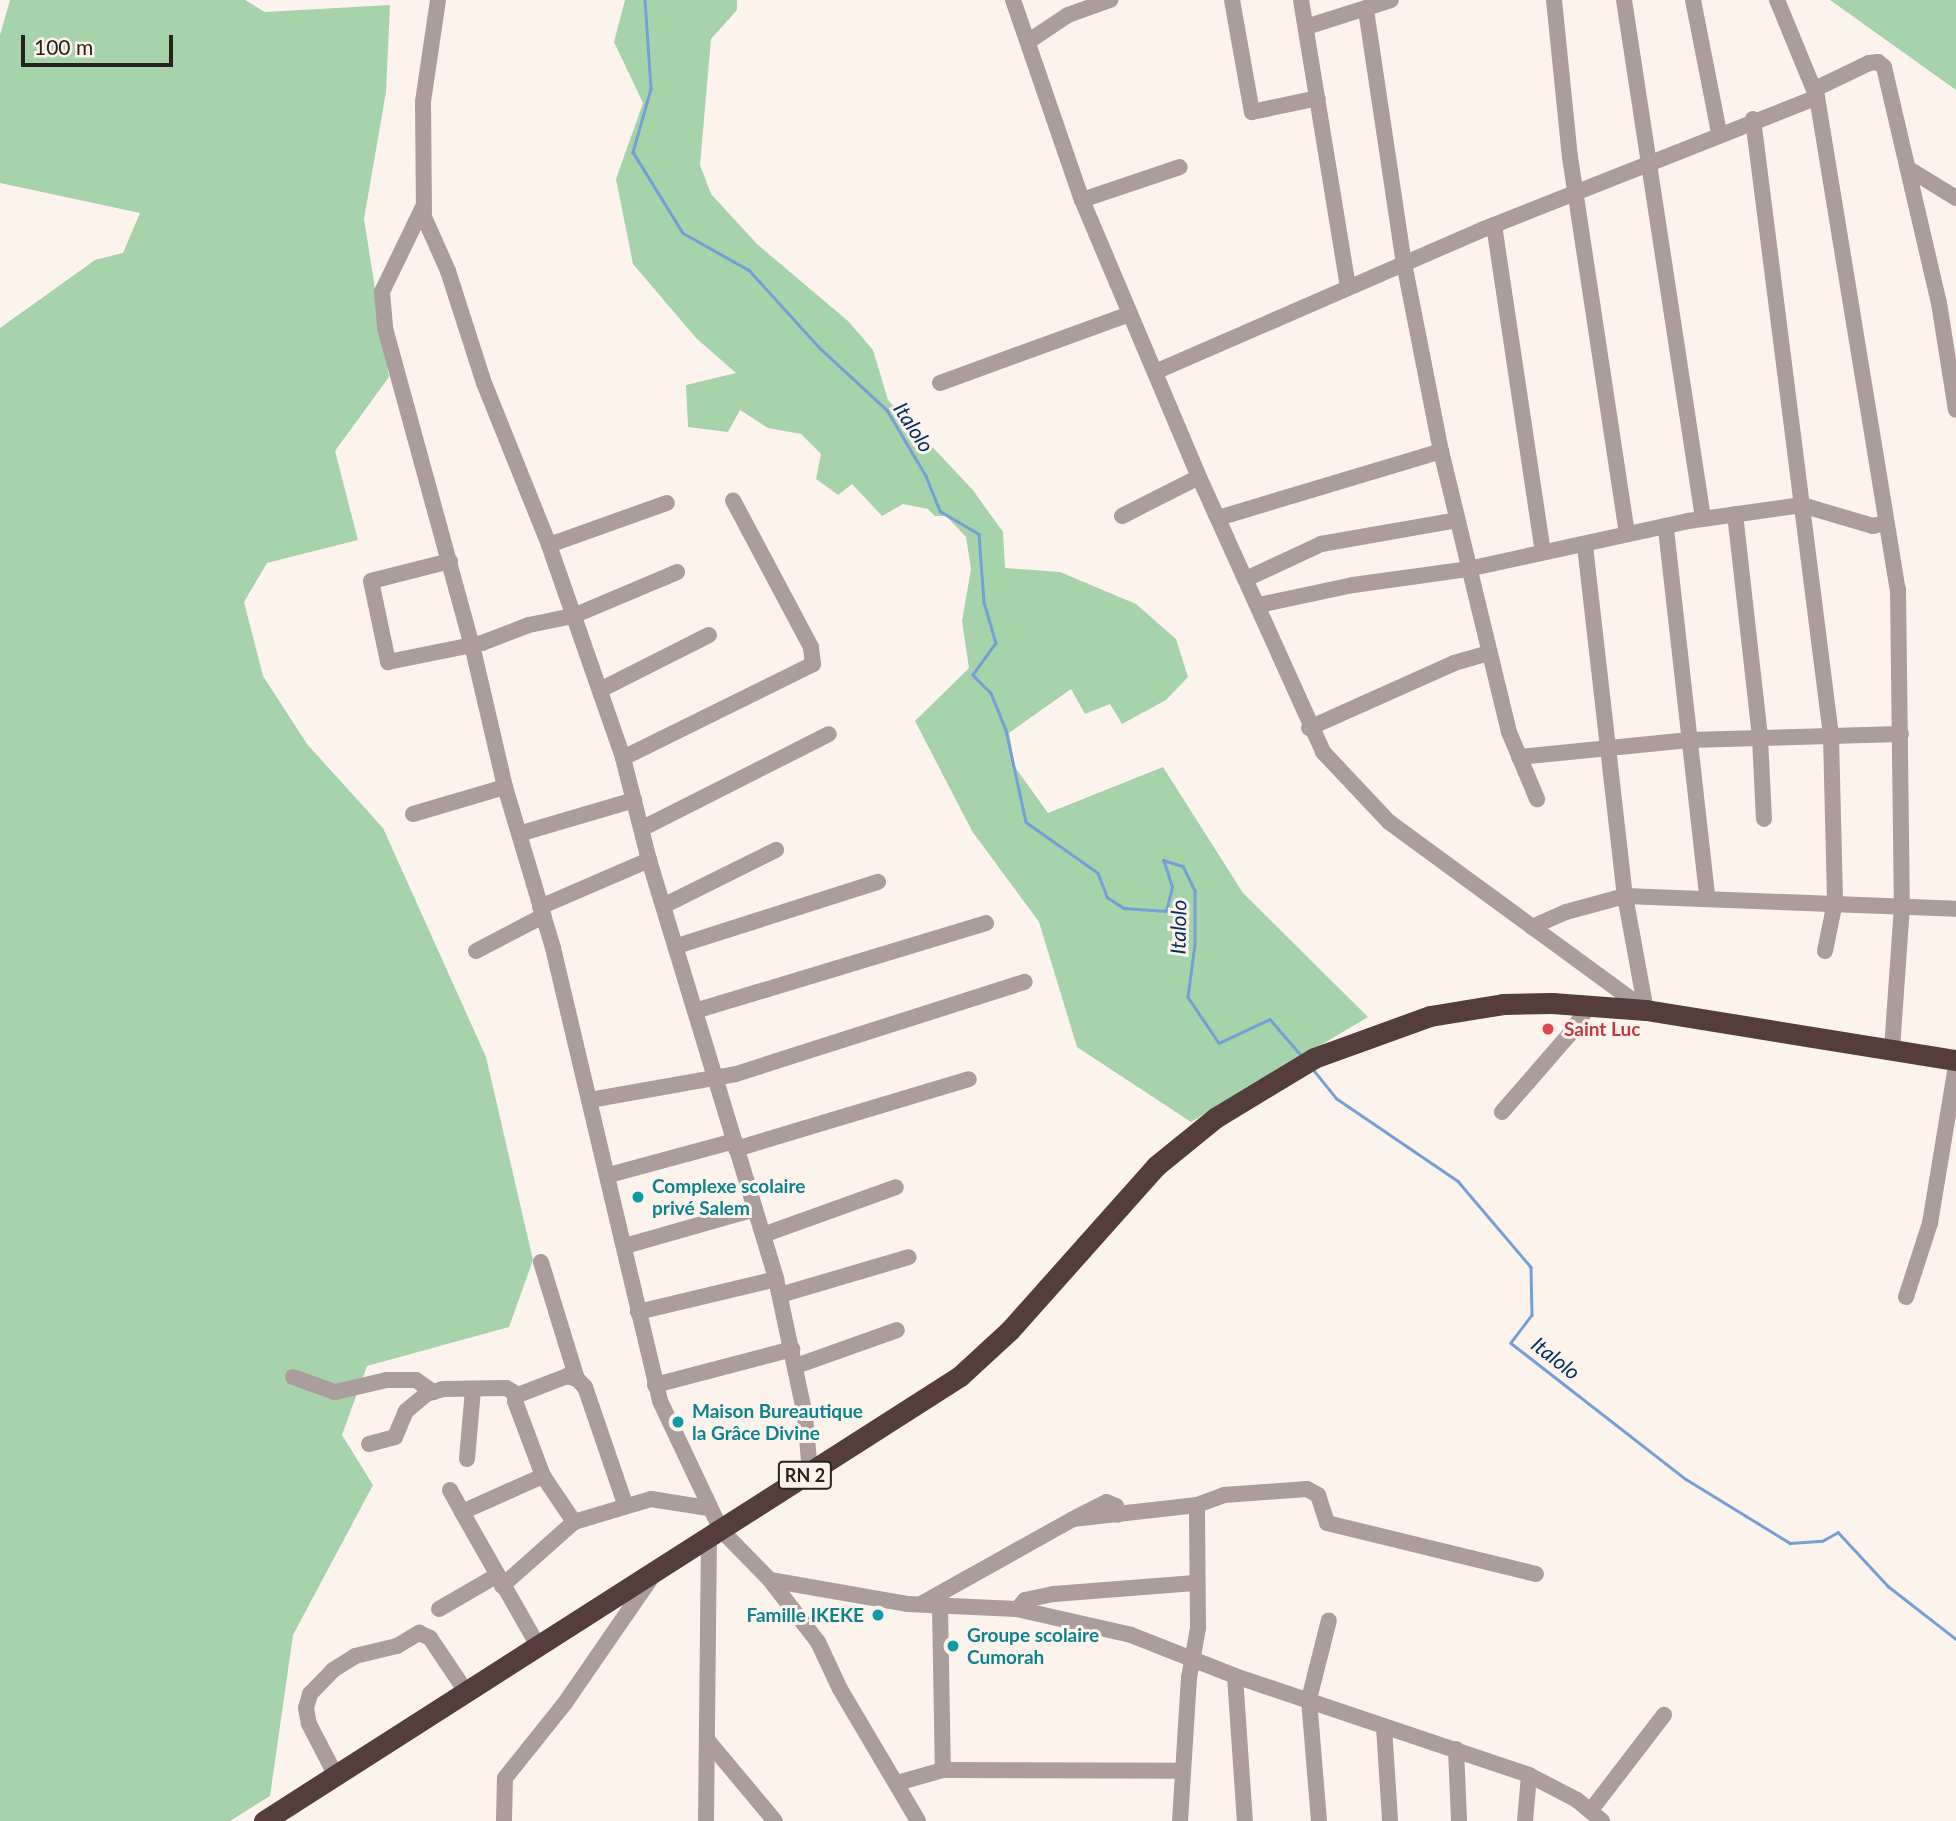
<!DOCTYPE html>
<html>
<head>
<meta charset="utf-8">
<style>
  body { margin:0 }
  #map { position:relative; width:1956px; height:1821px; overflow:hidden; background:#fcf3ec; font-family:Lato,sans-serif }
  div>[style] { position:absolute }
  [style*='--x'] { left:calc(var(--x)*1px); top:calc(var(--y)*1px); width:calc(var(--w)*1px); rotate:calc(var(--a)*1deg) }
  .green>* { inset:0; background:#a7d3aa }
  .stream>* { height:2.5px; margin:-1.25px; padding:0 1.25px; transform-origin:1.25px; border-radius:1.25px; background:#75a0d6 }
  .minor>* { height:16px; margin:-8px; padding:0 8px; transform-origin:8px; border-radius:8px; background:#aa9d9c }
  .highway>* { height:21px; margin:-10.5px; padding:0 10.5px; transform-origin:10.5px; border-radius:10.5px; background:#543d3b }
  .dots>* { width:19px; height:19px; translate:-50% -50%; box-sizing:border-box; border:4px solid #fcf3ec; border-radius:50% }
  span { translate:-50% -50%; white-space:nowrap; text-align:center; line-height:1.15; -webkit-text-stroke:6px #fcf3ec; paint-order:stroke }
  .shield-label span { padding:2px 5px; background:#fcf3ec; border:2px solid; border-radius:5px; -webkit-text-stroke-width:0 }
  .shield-label { font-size:18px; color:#2a221c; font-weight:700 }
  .health-label { font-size:19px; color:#be3a42; font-weight:700 }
  .left { translate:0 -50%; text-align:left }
  .culture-label { font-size:19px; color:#0d838f; font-weight:700 }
  .right { translate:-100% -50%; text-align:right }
  .water-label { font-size:21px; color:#033061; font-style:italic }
  .scale { position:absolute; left:21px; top:35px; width:152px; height:32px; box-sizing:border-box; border:4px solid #2a221c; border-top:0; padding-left:9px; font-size:21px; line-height:24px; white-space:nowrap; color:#2a221c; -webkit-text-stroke:5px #fcf3ec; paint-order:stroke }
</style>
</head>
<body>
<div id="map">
  <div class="green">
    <i style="clip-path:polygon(10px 0,245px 0,265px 12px,390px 5px,386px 92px,364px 219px,389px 377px,335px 451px,358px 540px,267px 563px,244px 602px,263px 676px,307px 744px,383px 828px,486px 1057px,533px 1260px,509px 1327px,367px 1366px,342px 1435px,373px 1485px,293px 1635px,270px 1796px,230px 1821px,0 1821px,0 328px,95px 260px,123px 253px,140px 213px,0 183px,0 35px)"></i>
    <i style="clip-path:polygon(625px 0,737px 0,737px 10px,711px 39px,700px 165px,711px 194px,757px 244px,848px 321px,873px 350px,888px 400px,972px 489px,1003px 532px,1005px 568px,1060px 572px,1136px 604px,1176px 639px,1188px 677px,1166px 700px,1122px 724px,1110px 704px,1085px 714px,1071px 689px,1009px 733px,1015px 767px,1048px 813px,1163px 767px,1243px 893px,1368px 1017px,1191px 1122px,1077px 1047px,1039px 922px,972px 831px,915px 721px,969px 668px,962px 621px,971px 569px,966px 537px,946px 516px,935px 516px,928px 509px,903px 504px,882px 516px,852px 484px,838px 495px,816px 479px,821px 454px,801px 434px,768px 428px,740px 410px,728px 432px,688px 427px,686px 385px,736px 373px,696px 338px,633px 264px,616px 179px,643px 103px,614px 42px)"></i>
    <i style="clip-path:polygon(1830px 0,1956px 0,1956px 90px)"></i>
  </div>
  <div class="stream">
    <i style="--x:645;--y:0;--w:89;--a:86.1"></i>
    <i style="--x:651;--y:89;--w:66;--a:105.9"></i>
    <i style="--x:633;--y:152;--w:95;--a:58.3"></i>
    <i style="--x:683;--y:233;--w:76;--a:29.3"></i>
    <i style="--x:749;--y:270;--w:107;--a:47.7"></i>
    <i style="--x:821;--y:349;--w:90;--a:42.7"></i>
    <i style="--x:887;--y:410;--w:77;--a:59.4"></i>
    <i style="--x:926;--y:476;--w:38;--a:68"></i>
    <i style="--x:940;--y:511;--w:45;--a:30.5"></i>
    <i style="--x:979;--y:534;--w:68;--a:85.8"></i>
    <i style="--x:984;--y:602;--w:43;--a:73.7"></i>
    <i style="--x:996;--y:643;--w:39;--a:126"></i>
    <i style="--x:973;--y:675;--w:25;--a:45"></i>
    <i style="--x:991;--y:693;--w:40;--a:68"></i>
    <i style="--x:1006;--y:730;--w:94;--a:77.7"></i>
    <i style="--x:1026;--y:822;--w:88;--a:35.3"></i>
    <i style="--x:1098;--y:873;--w:26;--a:69"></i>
    <i style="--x:1107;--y:897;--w:20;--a:33"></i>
    <i style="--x:1124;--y:908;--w:42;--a:4.1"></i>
    <i style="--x:1166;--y:911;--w:25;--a:-76"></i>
    <i style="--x:1172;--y:887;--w:28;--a:-108"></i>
    <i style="--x:1163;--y:860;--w:21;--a:17"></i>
    <i style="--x:1183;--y:866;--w:28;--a:64"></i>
    <i style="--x:1195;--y:891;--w:53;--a:90"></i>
    <i style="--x:1195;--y:944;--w:53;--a:97.5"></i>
    <i style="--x:1188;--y:997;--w:55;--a:56"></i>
    <i style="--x:1219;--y:1043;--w:56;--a:-25.2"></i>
    <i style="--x:1270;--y:1019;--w:48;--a:49.3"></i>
    <i style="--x:1312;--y:1068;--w:38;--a:51"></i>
    <i style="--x:1336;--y:1098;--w:148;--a:34.2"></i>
    <i style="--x:1458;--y:1181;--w:113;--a:49.7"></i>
    <i style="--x:1531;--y:1267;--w:48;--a:88.8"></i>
    <i style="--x:1532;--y:1315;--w:35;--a:127"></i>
    <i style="--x:1511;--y:1343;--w:222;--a:37.9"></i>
    <i style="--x:1686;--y:1479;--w:122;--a:31.6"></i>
    <i style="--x:1790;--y:1543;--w:32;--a:-4"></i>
    <i style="--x:1822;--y:1541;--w:18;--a:-29"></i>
    <i style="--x:1838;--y:1532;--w:74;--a:47.2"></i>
    <i style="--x:1888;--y:1586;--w:86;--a:37.9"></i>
  </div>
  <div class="minor">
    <i style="--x:438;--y:0;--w:103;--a:98.4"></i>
    <i style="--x:423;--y:102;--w:115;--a:89.5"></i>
    <i style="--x:424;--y:217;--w:59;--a:66"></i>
    <i style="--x:448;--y:271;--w:118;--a:72.2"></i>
    <i style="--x:484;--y:383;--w:175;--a:68.1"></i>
    <i style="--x:549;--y:545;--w:225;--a:70.8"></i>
    <i style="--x:623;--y:758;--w:105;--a:75.7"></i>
    <i style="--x:649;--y:860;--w:438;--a:73.1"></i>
    <i style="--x:776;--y:1279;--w:140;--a:78"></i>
    <i style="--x:805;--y:1416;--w:56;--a:84.9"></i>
    <i style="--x:1013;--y:0;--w:212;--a:71"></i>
    <i style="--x:1082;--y:200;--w:301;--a:67.1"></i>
    <i style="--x:1199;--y:477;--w:302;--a:65.7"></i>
    <i style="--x:1323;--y:752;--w:96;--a:46.7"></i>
    <i style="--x:1389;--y:822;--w:318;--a:36.2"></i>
    <i style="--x:1232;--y:0;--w:114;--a:79.9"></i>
    <i style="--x:1252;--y:112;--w:67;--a:-12"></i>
    <i style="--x:1301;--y:0;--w:291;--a:80.7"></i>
    <i style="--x:1554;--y:0;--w:158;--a:84.2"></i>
    <i style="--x:1570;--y:157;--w:380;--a:81.4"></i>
    <i style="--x:1624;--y:0;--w:524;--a:81.33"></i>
    <i style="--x:1693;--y:0;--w:136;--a:78.9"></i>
    <i style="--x:1777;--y:0;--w:105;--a:67.6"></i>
    <i style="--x:1817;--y:97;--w:499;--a:80.7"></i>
    <i style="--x:1898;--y:589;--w:317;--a:89.3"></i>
    <i style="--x:1902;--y:906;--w:143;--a:94"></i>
    <i style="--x:1366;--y:10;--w:256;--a:81.5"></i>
    <i style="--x:1404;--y:263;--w:192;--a:78.9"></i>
    <i style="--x:1441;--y:451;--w:289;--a:76.4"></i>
    <i style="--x:1509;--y:732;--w:73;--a:67.3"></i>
    <i style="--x:1306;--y:27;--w:89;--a:-17.6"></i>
    <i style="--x:1029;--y:41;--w:47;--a:-33.7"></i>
    <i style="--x:1068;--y:15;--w:45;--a:-19.7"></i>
    <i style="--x:1815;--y:89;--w:60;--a:-25.7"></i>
    <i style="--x:1869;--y:63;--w:9;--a:-6"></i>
    <i style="--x:1878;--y:62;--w:8;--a:40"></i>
    <i style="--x:1884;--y:67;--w:242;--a:76.9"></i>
    <i style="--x:1939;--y:303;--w:108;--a:81"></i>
    <i style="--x:1753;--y:119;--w:622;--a:82.79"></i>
    <i style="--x:1831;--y:736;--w:166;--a:88.6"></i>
    <i style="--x:1835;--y:902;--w:50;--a:101.5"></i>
    <i style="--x:1909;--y:169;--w:55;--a:31.7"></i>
    <i style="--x:1082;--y:200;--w:103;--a:-18.6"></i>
    <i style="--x:423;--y:207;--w:94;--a:115.8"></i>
    <i style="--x:382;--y:292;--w:36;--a:85"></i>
    <i style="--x:385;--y:328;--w:329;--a:74.7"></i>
    <i style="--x:472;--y:645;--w:146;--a:76.9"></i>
    <i style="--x:505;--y:787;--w:168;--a:73.4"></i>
    <i style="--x:553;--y:948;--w:465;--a:76.7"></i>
    <i style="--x:660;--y:1401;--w:143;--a:64.7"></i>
    <i style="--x:721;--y:1530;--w:70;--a:45.6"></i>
    <i style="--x:770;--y:1580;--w:139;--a:9.9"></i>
    <i style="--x:907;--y:1604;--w:110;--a:2.6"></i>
    <i style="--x:1017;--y:1609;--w:117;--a:12.8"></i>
    <i style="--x:1131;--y:1635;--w:112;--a:21.5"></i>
    <i style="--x:1235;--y:1676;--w:310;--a:18.6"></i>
    <i style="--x:1529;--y:1775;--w:54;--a:27.5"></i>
    <i style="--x:1577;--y:1800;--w:33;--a:40"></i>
    <i style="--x:1494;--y:225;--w:330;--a:81.5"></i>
    <i style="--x:1155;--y:372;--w:359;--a:-23.5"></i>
    <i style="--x:1484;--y:229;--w:358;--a:-21.6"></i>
    <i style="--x:940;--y:383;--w:202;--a:-20"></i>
    <i style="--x:1735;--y:514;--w:225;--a:83.6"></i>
    <i style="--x:1760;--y:738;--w:81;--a:87.2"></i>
    <i style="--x:1122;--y:516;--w:86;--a:-26.9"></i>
    <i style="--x:1218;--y:518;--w:233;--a:-16.7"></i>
    <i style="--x:1666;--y:529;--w:369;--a:83.6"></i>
    <i style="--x:549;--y:545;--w:125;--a:-19.6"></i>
    <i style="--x:1585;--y:546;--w:352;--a:83.5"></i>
    <i style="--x:1625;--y:896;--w:116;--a:79.6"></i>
    <i style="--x:450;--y:561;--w:81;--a:165.8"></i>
    <i style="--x:371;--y:581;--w:83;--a:78.1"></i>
    <i style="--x:388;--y:662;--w:96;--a:-11.4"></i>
    <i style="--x:482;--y:643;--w:50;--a:-21"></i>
    <i style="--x:529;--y:625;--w:45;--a:-11.6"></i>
    <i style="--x:573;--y:616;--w:113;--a:-22.9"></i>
    <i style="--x:1246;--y:579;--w:83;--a:-25"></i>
    <i style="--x:1321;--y:544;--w:138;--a:-10"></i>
    <i style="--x:1259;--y:605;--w:96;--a:-12"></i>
    <i style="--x:1353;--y:585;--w:116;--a:-7.9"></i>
    <i style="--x:1468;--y:569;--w:225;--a:-12.3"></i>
    <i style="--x:1688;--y:521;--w:115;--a:-8"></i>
    <i style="--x:1802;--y:505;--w:74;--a:16.5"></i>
    <i style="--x:1873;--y:526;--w:12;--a:-14"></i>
    <i style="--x:600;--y:690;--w:122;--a:-26.8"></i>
    <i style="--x:1309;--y:728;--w:159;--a:-24.1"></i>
    <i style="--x:1454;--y:663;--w:35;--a:-16"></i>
    <i style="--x:1519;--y:757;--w:171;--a:-5.7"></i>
    <i style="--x:1689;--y:740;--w:212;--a:-1.6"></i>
    <i style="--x:623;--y:758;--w:212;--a:-26.3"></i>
    <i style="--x:813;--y:664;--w:17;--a:-97"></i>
    <i style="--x:811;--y:647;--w:166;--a:-118"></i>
    <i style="--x:413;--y:814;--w:96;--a:-16.4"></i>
    <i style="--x:643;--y:828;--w:208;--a:-26.8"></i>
    <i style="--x:522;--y:833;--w:117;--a:-16.4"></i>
    <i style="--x:665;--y:905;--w:124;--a:-26.4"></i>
    <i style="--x:540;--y:907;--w:119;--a:-23.3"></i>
    <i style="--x:1532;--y:927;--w:37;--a:-24"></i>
    <i style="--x:1566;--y:912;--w:61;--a:-15.2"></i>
    <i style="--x:1625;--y:896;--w:331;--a:2.2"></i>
    <i style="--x:677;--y:946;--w:211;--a:-17.7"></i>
    <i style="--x:476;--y:951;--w:76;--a:-27.6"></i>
    <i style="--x:695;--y:1011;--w:304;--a:-16.8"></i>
    <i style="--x:590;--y:1100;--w:148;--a:-10.1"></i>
    <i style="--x:736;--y:1074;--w:303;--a:-17.7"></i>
    <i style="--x:1502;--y:1112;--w:102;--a:-49"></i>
    <i style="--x:1569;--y:1035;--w:37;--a:-56"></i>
    <i style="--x:736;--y:1149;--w:243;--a:-16.7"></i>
    <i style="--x:609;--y:1175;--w:130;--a:-15.2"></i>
    <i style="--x:763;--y:1235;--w:141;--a:-19.8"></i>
    <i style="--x:625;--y:1246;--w:135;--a:-15.9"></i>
    <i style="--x:541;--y:1262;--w:122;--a:72.9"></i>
    <i style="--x:780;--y:1295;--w:134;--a:-16.4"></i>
    <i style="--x:1906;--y:1297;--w:78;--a:-72"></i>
    <i style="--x:1930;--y:1223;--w:159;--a:-80.6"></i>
    <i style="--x:638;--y:1312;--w:142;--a:-13.4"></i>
    <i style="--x:796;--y:1366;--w:107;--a:-19.6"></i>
    <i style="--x:293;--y:1377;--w:45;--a:19.7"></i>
    <i style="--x:335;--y:1392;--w:53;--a:-13"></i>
    <i style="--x:387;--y:1380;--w:29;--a:0"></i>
    <i style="--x:416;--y:1380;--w:21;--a:35"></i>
    <i style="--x:655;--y:1385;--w:142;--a:-14.7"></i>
    <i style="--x:369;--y:1444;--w:27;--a:-15"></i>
    <i style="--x:395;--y:1437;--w:28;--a:-67"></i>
    <i style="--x:406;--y:1411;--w:26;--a:-40"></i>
    <i style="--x:426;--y:1394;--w:18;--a:-16"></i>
    <i style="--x:443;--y:1389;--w:63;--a:-0.9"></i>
    <i style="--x:506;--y:1388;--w:14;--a:30"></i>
    <i style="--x:467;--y:1459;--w:70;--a:-85.1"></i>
    <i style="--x:543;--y:1476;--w:80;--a:-110.5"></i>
    <i style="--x:515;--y:1401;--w:7;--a:-63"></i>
    <i style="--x:518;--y:1395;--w:53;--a:-21.2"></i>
    <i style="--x:567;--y:1376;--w:10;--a:17"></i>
    <i style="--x:577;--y:1379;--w:11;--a:45"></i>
    <i style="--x:585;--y:1387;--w:124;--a:71.1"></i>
    <i style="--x:450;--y:1490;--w:25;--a:61"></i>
    <i style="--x:462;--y:1512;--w:89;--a:-24"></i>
    <i style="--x:543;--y:1476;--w:55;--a:56"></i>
    <i style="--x:462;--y:1512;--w:154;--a:60.4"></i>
    <i style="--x:1077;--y:1517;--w:33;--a:-27"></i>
    <i style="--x:1106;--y:1502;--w:11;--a:22"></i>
    <i style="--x:1116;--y:1506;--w:9;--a:77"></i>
    <i style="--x:770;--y:1580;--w:78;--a:52.3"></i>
    <i style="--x:818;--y:1642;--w:52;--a:64.9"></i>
    <i style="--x:840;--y:1689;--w:153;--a:59.4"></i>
    <i style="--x:502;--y:1586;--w:96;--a:-41.6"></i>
    <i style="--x:574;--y:1522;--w:80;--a:-16.6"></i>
    <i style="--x:651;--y:1499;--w:58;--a:9"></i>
    <i style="--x:921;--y:1604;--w:174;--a:-29.2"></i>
    <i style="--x:1073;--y:1519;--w:125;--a:-6.4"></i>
    <i style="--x:1197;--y:1505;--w:29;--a:-20"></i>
    <i style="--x:1224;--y:1495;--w:83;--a:-4.1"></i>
    <i style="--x:1307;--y:1489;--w:13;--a:29"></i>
    <i style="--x:1318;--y:1495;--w:29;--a:72"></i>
    <i style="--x:1327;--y:1523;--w:215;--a:13.7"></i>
    <i style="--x:940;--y:1606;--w:164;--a:89"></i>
    <i style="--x:439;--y:1609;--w:66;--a:-30.1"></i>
    <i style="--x:1017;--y:1609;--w:12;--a:-48"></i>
    <i style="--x:1025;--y:1600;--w:30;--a:-12"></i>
    <i style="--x:1054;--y:1594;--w:141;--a:-4.5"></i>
    <i style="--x:1235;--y:1676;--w:145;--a:86.1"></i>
    <i style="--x:1384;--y:1727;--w:94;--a:86.3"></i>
    <i style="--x:708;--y:1741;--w:104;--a:50.1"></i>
    <i style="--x:1456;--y:1749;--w:72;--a:87.6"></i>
    <i style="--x:336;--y:1776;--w:59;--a:-117.4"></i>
    <i style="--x:309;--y:1724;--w:16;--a:-101"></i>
    <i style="--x:306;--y:1708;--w:15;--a:-74"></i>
    <i style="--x:310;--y:1694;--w:33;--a:-46"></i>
    <i style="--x:333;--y:1670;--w:26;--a:-32"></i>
    <i style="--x:355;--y:1656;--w:43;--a:-13.4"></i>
    <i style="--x:397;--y:1646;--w:26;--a:-31"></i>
    <i style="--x:419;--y:1633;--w:12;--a:24"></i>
    <i style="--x:430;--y:1638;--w:66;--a:56.1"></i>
    <i style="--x:897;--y:1783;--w:48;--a:-15.8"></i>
    <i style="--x:943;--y:1770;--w:240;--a:0.2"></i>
    <i style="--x:1591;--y:1810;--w:120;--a:-52.5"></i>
    <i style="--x:504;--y:1821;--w:43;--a:-88.7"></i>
    <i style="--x:505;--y:1778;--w:96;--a:-51.3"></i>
    <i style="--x:565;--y:1703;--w:153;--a:-55.4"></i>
    <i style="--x:706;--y:1821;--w:283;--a:-89.4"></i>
    <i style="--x:1180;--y:1821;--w:143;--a:-86.4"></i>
    <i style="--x:1189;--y:1678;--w:51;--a:-79.8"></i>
    <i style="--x:1198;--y:1628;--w:123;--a:-90.5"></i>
    <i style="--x:1319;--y:1821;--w:122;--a:-94.7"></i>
    <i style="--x:1309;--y:1699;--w:81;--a:-75.8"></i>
    <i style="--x:1525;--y:1821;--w:46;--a:-85"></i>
  </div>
  <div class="highway">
    <i style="--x:264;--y:1821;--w:826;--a:-32.59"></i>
    <i style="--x:960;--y:1376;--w:68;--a:-42.6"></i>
    <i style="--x:1010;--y:1330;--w:220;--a:-48.3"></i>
    <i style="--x:1156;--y:1166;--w:76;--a:-39.1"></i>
    <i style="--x:1215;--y:1118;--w:116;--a:-31.2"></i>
    <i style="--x:1314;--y:1058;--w:123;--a:-19.9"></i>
    <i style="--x:1430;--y:1016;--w:74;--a:-9.3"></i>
    <i style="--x:1503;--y:1004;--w:49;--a:-1.2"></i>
    <i style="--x:1552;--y:1003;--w:94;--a:4.3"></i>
    <i style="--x:1646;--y:1010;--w:314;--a:9.2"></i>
  </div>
  <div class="dots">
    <i style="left:1548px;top:1029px;background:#e0444e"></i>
    <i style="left:638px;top:1197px;background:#0f9aa8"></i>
    <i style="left:678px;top:1422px;background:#0f9aa8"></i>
    <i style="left:878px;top:1615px;background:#0f9aa8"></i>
    <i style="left:953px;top:1646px;background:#0f9aa8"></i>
  </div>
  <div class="shield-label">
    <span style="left:805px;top:1475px">RN 2</span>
  </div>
  <div class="health-label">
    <span class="left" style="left:1564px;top:1029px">Saint Luc</span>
  </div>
  <div class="culture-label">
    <span class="left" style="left:652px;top:1197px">Complexe scolaire<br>privé Salem</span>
    <span class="left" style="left:692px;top:1422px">Maison Bureautique<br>la Grâce Divine</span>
    <span class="right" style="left:864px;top:1615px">Famille IKEKE</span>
    <span class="left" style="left:967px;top:1646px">Groupe scolaire<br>Cumorah</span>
  </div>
  <div class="water-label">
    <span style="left:914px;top:427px;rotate:57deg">Italolo</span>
    <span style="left:1178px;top:927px;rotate:-89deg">Italolo</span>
    <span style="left:1556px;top:1358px;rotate:38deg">Italolo</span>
  </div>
  <div class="scale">100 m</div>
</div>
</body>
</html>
